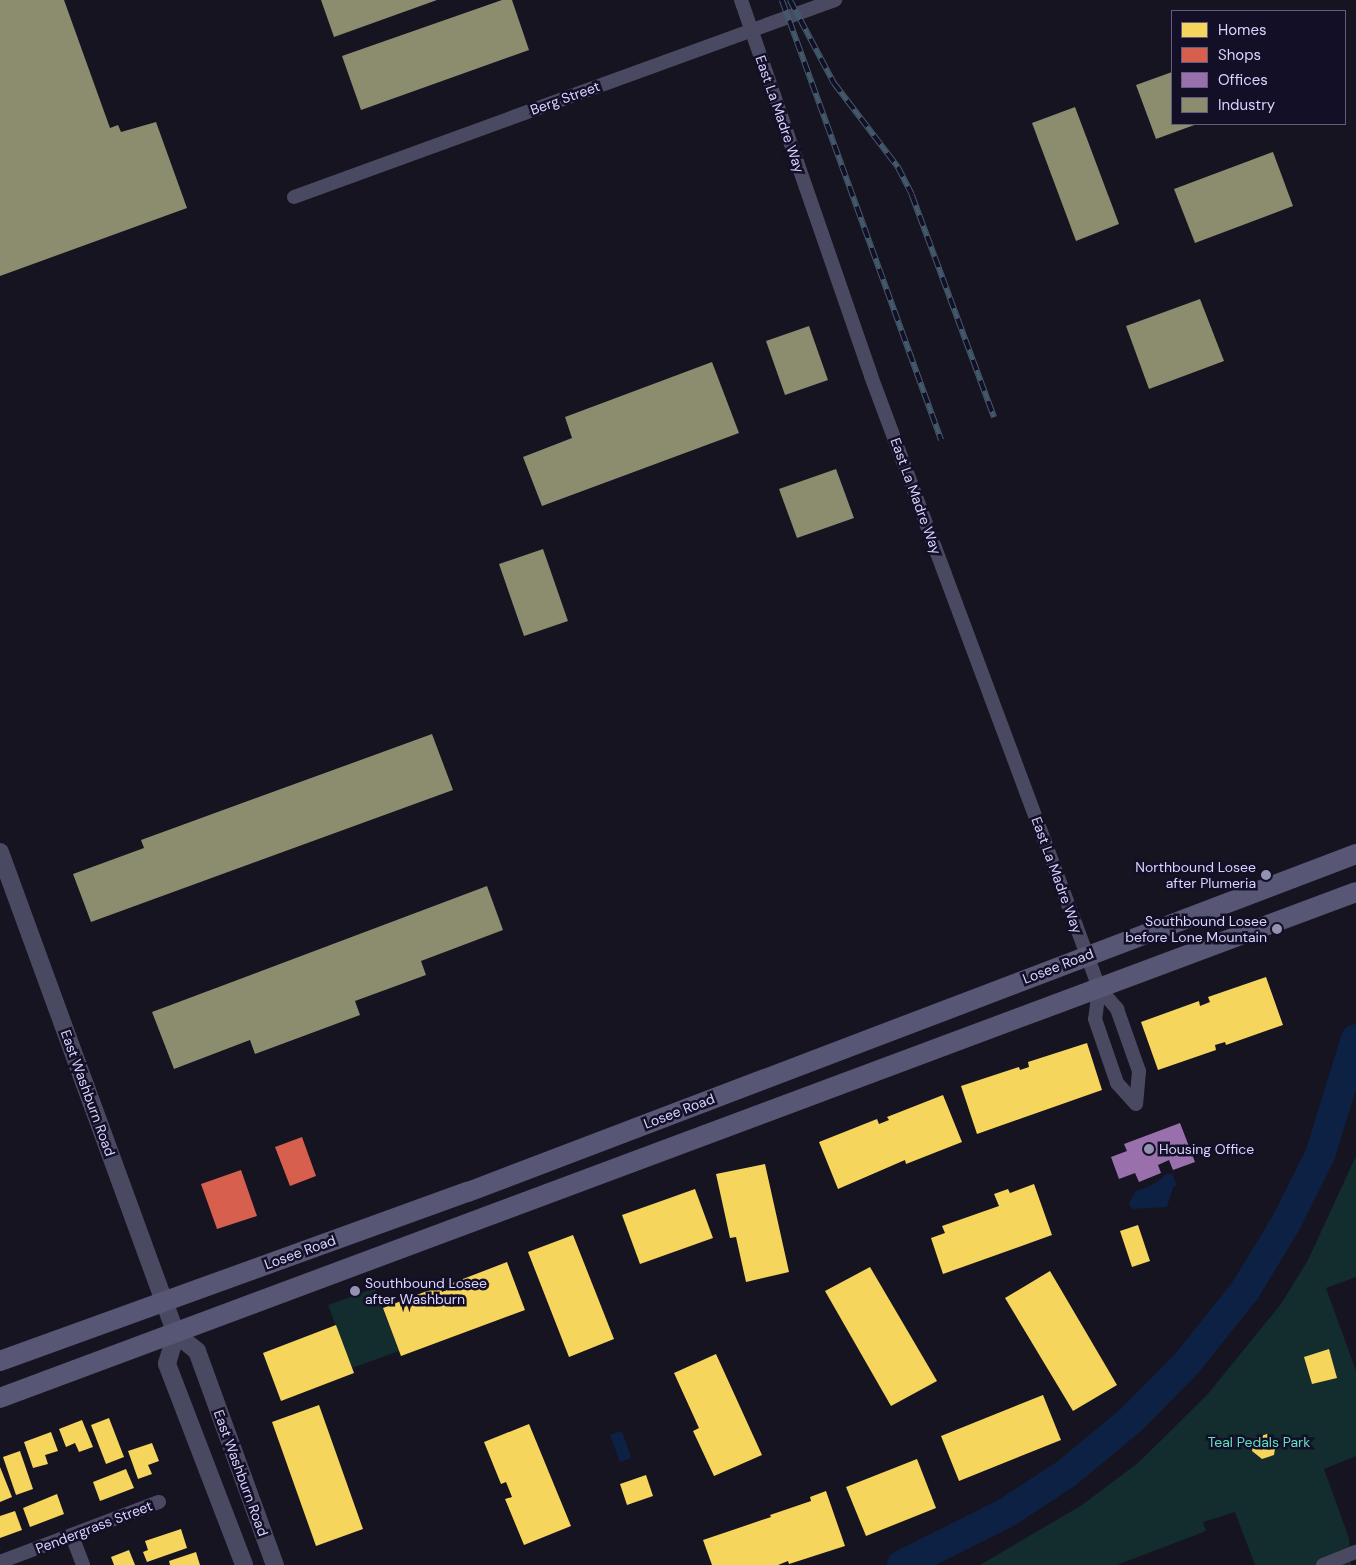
<!DOCTYPE html>
<html>
<head>
<meta charset="utf-8">
<style>
  body { margin:0 }
  #map { position:relative; width:1356px; height:1565px; overflow:hidden; background:#161421; font-family:"DM Sans",sans-serif }
  div>[style] { position:absolute }
  [style*='--x'] { left:calc(var(--x)*1px); top:calc(var(--y)*1px); width:calc(var(--w)*1px); rotate:calc(var(--a)*1deg) }
  .green>* { inset:0; background:#132c2d }
  .water>* { inset:0; background:#0d2144 }
  .homes>* { inset:0; background:#f6d55c }
  .shops>* { inset:0; background:#d6604d }
  .offices>* { inset:0; background:#9970ab }
  .industry>* { inset:0; background:#8c8c6e }
  .river>* { height:30px; margin:-15px; padding:0 15px; transform-origin:15px; border-radius:15px; background:#0d2144 }
  .minor>* { height:14px; margin:-7px; padding:0 7px; transform-origin:7px; border-radius:7px; background:#4a4962 }
  .tertiary>* { height:18px; margin:-9px; padding:0 9px; transform-origin:9px; border-radius:9px; background:#4a4962 }
  .secondary>* { height:20px; margin:-10px; padding:0 10px; transform-origin:10px; border-radius:10px; background:#575674 }
  .rail>* { height:5.5px; margin-top:-2.75px; transform-origin:0; background:repeating-linear-gradient(90deg,#130f26 0 11px,#43596b 0 22px); box-sizing:border-box; border-block:1px solid #43596b }
  .dots>* { width:14px; height:14px; translate:-50% -50%; box-sizing:border-box; border:2px solid #130f26; border-radius:50% }
  span { translate:-50% -50%; white-space:nowrap; text-align:center; line-height:1.15; -webkit-text-stroke:5px #130f26; paint-order:stroke }
  .street-label { font-size:14px; color:#d9d4ff }
  .poi-label { font-size:14px; color:#d9d4ff }
  .right { translate:-100% -50%; text-align:right }
  .left { translate:0 -50%; text-align:left }
  .park-label { font-size:14px; color:#5fe0c0 }
  .legend { position:absolute; left:1171px; top:10px; width:175px; height:115px; box-sizing:border-box; background:#130f26; border:1px solid #625e7d; margin:0; padding:6px 9px; list-style:none; font-size:15px; color:#d9d4ff }
  .legend li { display:flex; align-items:center; gap:10px; height:25px }
  .legend b { width:25px; border:1px solid #625e7d }
</style>
</head>
<body>
<div id="map">
  <div class="green">
    <i style="clip-path:polygon(1356px 1156px,1356px 1277px,1326px 1288px,1356px 1371px,1356px 1456px,1324px 1469px,1349px 1538px,1351px 1565px,1255px 1565px,1235px 1512px,1203px 1522px,1206px 1531px,1117px 1565px,980px 1565px,1082px 1505px,1138px 1463px,1207px 1395px,1281px 1304px,1308px 1260px)"></i>
    <i style="clip-path:polygon(375px 1288px,399px 1351px,352px 1368px,328px 1305px)"></i>
  </div>
  <div class="water">
    <i style="clip-path:polygon(1167px 1174px,1172px 1174px,1177px 1185px,1173px 1187px,1167px 1207px,1132px 1209px,1129px 1203px,1135px 1192px,1154px 1184px)"></i>
    <i style="clip-path:polygon(622px 1431px,631px 1458px,620px 1462px,610px 1435px)"></i>
  </div>
  <div class="homes">
    <i style="clip-path:polygon(1266px 977px,1283px 1025px,1226px 1045px,1225px 1042px,1215px 1045px,1216px 1050px,1158px 1070px,1141px 1022px,1199px 1001px,1200px 1006px,1210px 1002px,1208px 997px)"></i>
    <i style="clip-path:polygon(1087px 1043px,1102px 1090px,977px 1134px,961px 1086px,1019px 1067px,1020px 1070px,1029px 1067px,1028px 1062px)"></i>
    <i style="clip-path:polygon(943px 1095px,962px 1142px,906px 1164px,905px 1160px,838px 1189px,819px 1142px,877px 1119px,879px 1124px,889px 1120px,887px 1117px)"></i>
    <i style="clip-path:polygon(765px 1164px,789px 1272px,746px 1282px,736px 1237px,730px 1238px,716px 1174px)"></i>
    <i style="clip-path:polygon(1034px 1184px,1052px 1235px,943px 1274px,931px 1238px,945px 1233px,942px 1226px,999px 1206px,994px 1194px,1008px 1189px,1010px 1193px)"></i>
    <i style="clip-path:polygon(695px 1189px,713px 1238px,640px 1264px,622px 1215px)"></i>
    <i style="clip-path:polygon(1138px 1225px,1150px 1261px,1132px 1267px,1120px 1231px)"></i>
    <i style="clip-path:polygon(573px 1235px,614px 1339px,569px 1357px,528px 1252px)"></i>
    <i style="clip-path:polygon(507px 1262px,525px 1310px,401px 1356px,383px 1308px,440px 1286px,442px 1292px,451px 1288px,450px 1284px)"></i>
    <i style="clip-path:polygon(870px 1267px,937px 1381px,891px 1406px,825px 1291px)"></i>
    <i style="clip-path:polygon(1050px 1271px,1117px 1385px,1073px 1411px,1005px 1298px)"></i>
    <i style="clip-path:polygon(336px 1325px,354px 1373px,281px 1401px,263px 1353px)"></i>
    <i style="clip-path:polygon(1329px 1349px,1337px 1378px,1312px 1384px,1304px 1357px)"></i>
    <i style="clip-path:polygon(716px 1354px,762px 1455px,714px 1476px,693px 1431px,699px 1428px,674px 1373px)"></i>
    <i style="clip-path:polygon(1043px 1395px,1061px 1440px,959px 1481px,941px 1436px)"></i>
    <i style="clip-path:polygon(319px 1405px,363px 1529px,316px 1546px,272px 1422px)"></i>
    <i style="clip-path:polygon(109px 1418px,124px 1457px,106px 1464px,91px 1425px)"></i>
    <i style="clip-path:polygon(82px 1420px,93px 1447px,79px 1452px,75px 1443px,66px 1447px,59px 1429px)"></i>
    <i style="clip-path:polygon(529px 1424px,571px 1526px,524px 1545px,505px 1499px,512px 1497px,506px 1482px,501px 1484px,484px 1442px)"></i>
    <i style="clip-path:polygon(51px 1432px,58px 1451px,45px 1455px,48px 1464px,33px 1468px,24px 1442px)"></i>
    <i style="clip-path:polygon(1267px 1434px,1276px 1442px,1274px 1455px,1262px 1459px,1252px 1451px,1255px 1438px)"></i>
    <i style="clip-path:polygon(152px 1443px,159px 1461px,148px 1465px,152px 1474px,138px 1479px,128px 1451px)"></i>
    <i style="clip-path:polygon(20px 1451px,33px 1489px,16px 1495px,3px 1457px)"></i>
    <i style="clip-path:polygon(917px 1459px,936px 1508px,866px 1536px,846px 1487px)"></i>
    <i style="clip-path:polygon(0 1467px,12px 1497px,0 1502px)"></i>
    <i style="clip-path:polygon(126px 1469px,134px 1488px,100px 1501px,93px 1482px)"></i>
    <i style="clip-path:polygon(646px 1475px,653px 1496px,627px 1505px,620px 1484px)"></i>
    <i style="clip-path:polygon(826px 1491px,845px 1546px,789px 1564px,788px 1561px,778px 1565px,712px 1565px,703px 1540px,771px 1517px,770px 1515px,811px 1501px,810px 1497px)"></i>
    <i style="clip-path:polygon(57px 1494px,64px 1514px,30px 1527px,23px 1508px)"></i>
    <i style="clip-path:polygon(15px 1511px,22px 1530px,0 1538px,0 1516px)"></i>
    <i style="clip-path:polygon(181px 1529px,187px 1548px,147px 1562px,143px 1552px,148px 1550px,145px 1541px)"></i>
    <i style="clip-path:polygon(129px 1550px,135px 1565px,114px 1565px,111px 1557px)"></i>
    <i style="clip-path:polygon(196px 1552px,200px 1565px,170px 1565px,169px 1561px)"></i>
  </div>
  <div class="shops">
    <i style="clip-path:polygon(302px 1137px,316px 1176px,290px 1186px,275px 1147px)"></i>
    <i style="clip-path:polygon(241px 1170px,257px 1216px,217px 1229px,201px 1184px)"></i>
  </div>
  <div class="offices">
    <i style="clip-path:polygon(1180px 1123px,1195px 1162px,1173px 1170px,1169px 1160px,1158px 1165px,1161px 1173px,1139px 1182px,1135px 1173px,1119px 1179px,1111px 1157px,1127px 1151px,1124px 1144px)"></i>
  </div>
  <div class="industry">
    <i style="clip-path:polygon(0 0,64px 0,110px 128px,118px 125px,121px 132px,156px 122px,187px 208px,0 276px)"></i>
    <i style="clip-path:polygon(321px 0,437px 0,334px 37px)"></i>
    <i style="clip-path:polygon(502px 0,512px 0,529px 50px,361px 110px,342px 56px)"></i>
    <i style="clip-path:polygon(1172px 72px,1172px 124px,1197px 124px,1156px 139px,1136px 85px)"></i>
    <i style="clip-path:polygon(1075px 107px,1119px 224px,1076px 241px,1032px 123px)"></i>
    <i style="clip-path:polygon(1273px 152px,1293px 206px,1195px 243px,1174px 189px)"></i>
    <i style="clip-path:polygon(1200px 299px,1224px 361px,1149px 389px,1126px 326px)"></i>
    <i style="clip-path:polygon(809px 326px,828px 380px,785px 395px,766px 341px)"></i>
    <i style="clip-path:polygon(712px 362px,739px 433px,542px 506px,523px 457px,572px 438px,565px 417px)"></i>
    <i style="clip-path:polygon(836px 469px,854px 518px,797px 538px,779px 489px)"></i>
    <i style="clip-path:polygon(543px 549px,568px 621px,524px 636px,499px 564px)"></i>
    <i style="clip-path:polygon(432px 734px,453px 790px,91px 922px,73px 874px,144px 848px,141px 840px)"></i>
    <i style="clip-path:polygon(487px 886px,503px 930px,421px 961px,426px 975px,355px 1001px,360px 1015px,255px 1054px,250px 1040px,174px 1069px,152px 1012px)"></i>
  </div>
  <div class="river">
    <i style="--x:902;--y:1565;--w:116;--a:-26.6"></i>
    <i style="--x:1006;--y:1513;--w:73;--a:-33.3"></i>
    <i style="--x:1067;--y:1473;--w:85;--a:-39.7"></i>
    <i style="--x:1132;--y:1419;--w:80;--a:-45.5"></i>
    <i style="--x:1188;--y:1362;--w:93;--a:-51.5"></i>
    <i style="--x:1246;--y:1289;--w:77;--a:-58.8"></i>
    <i style="--x:1286;--y:1223;--w:76;--a:-63.4"></i>
    <i style="--x:1320;--y:1155;--w:121;--a:-72.8"></i>
  </div>
  <div class="minor">
    <i style="--x:741;--y:0;--w:398;--a:70.9"></i>
    <i style="--x:871;--y:376;--w:618;--a:69.54"></i>
    <i style="--x:1087;--y:955;--w:35;--a:70"></i>
    <i style="--x:1099;--y:988;--w:28;--a:49"></i>
    <i style="--x:1117;--y:1009;--w:66;--a:70.5"></i>
    <i style="--x:1139;--y:1071;--w:33;--a:95"></i>
    <i style="--x:294;--y:197;--w:576;--a:-20.01"></i>
    <i style="--x:1099;--y:988;--w:31;--a:97"></i>
    <i style="--x:1095;--y:1019;--w:68;--a:71"></i>
    <i style="--x:1117;--y:1083;--w:28;--a:48"></i>
    <i style="--x:72;--y:1536;--w:31;--a:69"></i>
    <i style="--x:0;--y:1562;--w:170;--a:-20.7"></i>
    <i style="--x:1323;--y:1565;--w:35;--a:-22"></i>
  </div>
  <div class="tertiary">
    <i style="--x:0;--y:852;--w:513;--a:69.94"></i>
    <i style="--x:176;--y:1334;--w:27;--a:39"></i>
    <i style="--x:197;--y:1351;--w:228;--a:70"></i>
    <i style="--x:176;--y:1334;--w:31;--a:107"></i>
    <i style="--x:167;--y:1364;--w:215;--a:69"></i>
  </div>
  <div class="secondary">
    <i style="--x:0;--y:1361;--w:498;--a:-19.9"></i>
    <i style="--x:468;--y:1192;--w:950;--a:-20.84"></i>
    <i style="--x:0;--y:1398;--w:1447;--a:-20.46"></i>
  </div>
  <div class="rail">
    <i style="--x:782;--y:0;--w:468;--a:70.1"></i>
    <i style="--x:790;--y:0;--w:94;--a:62.1"></i>
    <i style="--x:834;--y:83;--w:106;--a:52.7"></i>
    <i style="--x:898;--y:167;--w:31;--a:63"></i>
    <i style="--x:912;--y:195;--w:237;--a:69.7"></i>
  </div>
  <div class="dots">
    <i style="left:1266px;top:875px;background:#9591b1"></i>
    <i style="left:1277px;top:929px;background:#9591b1"></i>
    <i style="left:1149px;top:1149px;background:#9591b1"></i>
    <i style="left:355px;top:1291px;background:#9591b1"></i>
  </div>
  <div class="street-label">
    <span style="left:565px;top:98px;rotate:-20deg">Berg Street</span>
    <span style="left:780px;top:114px;rotate:71deg">East La Madre Way</span>
    <span style="left:916px;top:496px;rotate:70deg">East La Madre Way</span>
    <span style="left:1057px;top:875px;rotate:70deg">East La Madre Way</span>
    <span style="left:1058px;top:966px;rotate:-21deg">Losee Road</span>
    <span style="left:88px;top:1093px;rotate:70deg">East Washburn Road</span>
    <span style="left:679px;top:1111px;rotate:-21deg">Losee Road</span>
    <span style="left:300px;top:1252px;rotate:-20deg">Losee Road</span>
    <span style="left:241px;top:1473px;rotate:70deg">East Washburn Road</span>
    <span style="left:94px;top:1527px;rotate:-21deg">Pendergrass Street</span>
  </div>
  <div class="poi-label">
    <span class="right" style="left:1256px;top:875px">Northbound Losee<br>after Plumeria</span>
    <span class="right" style="left:1267px;top:929px">Southbound Losee<br>before Lone Mountain</span>
    <span class="left" style="left:1159px;top:1149px">Housing Office</span>
    <span class="left" style="left:365px;top:1291px">Southbound Losee<br>after Washburn</span>
  </div>
  <div class="park-label">
    <span style="left:1259px;top:1442px">Teal Pedals Park</span>
  </div>
  <ul class="legend">
  <li><b style="height:14px;background:#f6d55c"></b>Homes</li>
  <li><b style="height:14px;background:#d6604d"></b>Shops</li>
  <li><b style="height:14px;background:#9970ab"></b>Offices</li>
  <li><b style="height:14px;background:#8c8c6e"></b>Industry</li>
  </ul>
</div>
</body>
</html>
